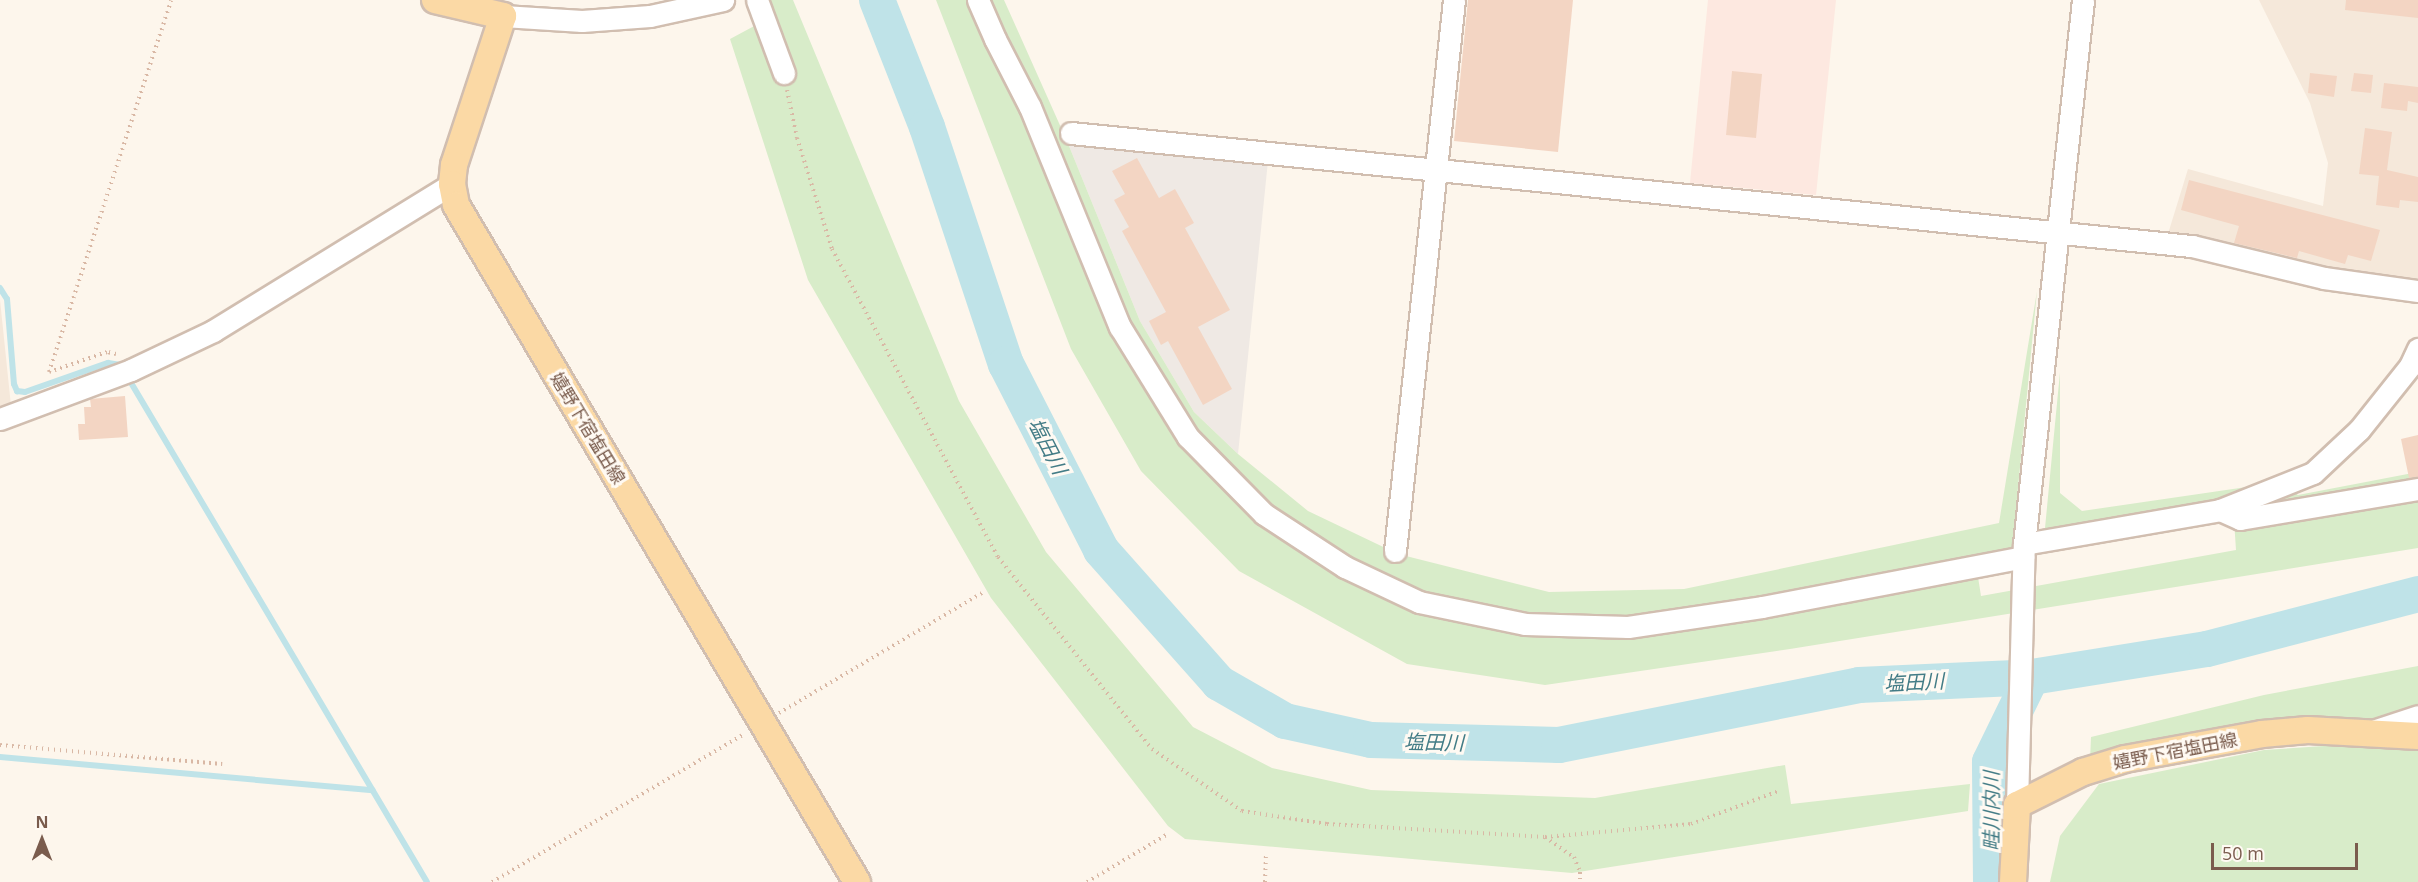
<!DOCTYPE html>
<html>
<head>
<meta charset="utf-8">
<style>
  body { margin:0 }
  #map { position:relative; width:2418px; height:882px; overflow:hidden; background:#fdf6ec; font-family:"Open Sans","Noto Sans JP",sans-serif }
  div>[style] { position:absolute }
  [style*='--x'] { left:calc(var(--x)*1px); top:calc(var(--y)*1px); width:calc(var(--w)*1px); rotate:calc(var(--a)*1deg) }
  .residential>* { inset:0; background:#f5e8da }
  .commercial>* { inset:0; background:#fde8e0 }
  .industrial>* { inset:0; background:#efe9e4 }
  .green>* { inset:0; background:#d8ecc9 }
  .stream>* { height:6px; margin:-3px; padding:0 3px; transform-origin:3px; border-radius:3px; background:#bfe3e8 }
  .river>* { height:36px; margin:-18px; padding:0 18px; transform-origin:18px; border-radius:18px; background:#bfe3e8 }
  .building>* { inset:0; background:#f3d5c3 }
  .path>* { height:4px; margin-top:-2px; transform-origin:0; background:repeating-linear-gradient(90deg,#d9b8a5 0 1.5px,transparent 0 6px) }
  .roads { filter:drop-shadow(2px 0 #d1beb0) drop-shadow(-2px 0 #d1beb0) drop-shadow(0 2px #d1beb0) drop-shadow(0 -2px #d1beb0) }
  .minor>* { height:21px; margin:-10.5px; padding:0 10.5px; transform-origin:10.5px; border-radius:10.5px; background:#fff }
  .major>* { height:26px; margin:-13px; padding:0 13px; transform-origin:13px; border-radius:13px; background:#fbd9a5 }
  span { translate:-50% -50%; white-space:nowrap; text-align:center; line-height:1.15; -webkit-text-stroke:6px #fffaf3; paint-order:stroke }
  .street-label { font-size:18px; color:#7a5c4d }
  .water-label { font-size:20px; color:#437c86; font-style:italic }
  .north { position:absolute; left:12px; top:810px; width:60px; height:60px; -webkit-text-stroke:4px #fffaf3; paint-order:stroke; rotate:0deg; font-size:16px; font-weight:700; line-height:24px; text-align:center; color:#7a5c4d }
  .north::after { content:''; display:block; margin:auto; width:21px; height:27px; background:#7a5c4d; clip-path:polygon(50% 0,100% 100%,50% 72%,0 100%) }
  .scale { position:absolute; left:2211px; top:843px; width:147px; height:27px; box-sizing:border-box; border:3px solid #7a5c4d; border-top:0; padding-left:8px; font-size:18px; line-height:21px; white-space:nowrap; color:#7a5c4d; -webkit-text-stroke:4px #fffaf3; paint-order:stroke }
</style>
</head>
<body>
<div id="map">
  <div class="residential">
    <i style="clip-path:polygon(2259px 0,2418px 0,2418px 297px,2163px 250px,2188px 169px,2323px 206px,2328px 163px,2310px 103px)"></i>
    <i style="clip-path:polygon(0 300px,13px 425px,0 430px)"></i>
  </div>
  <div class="commercial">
    <i style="clip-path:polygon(1708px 0,1836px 0,1816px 195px,1690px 183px)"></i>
  </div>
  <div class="industrial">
    <i style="clip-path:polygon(1067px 141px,1268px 161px,1238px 454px,1194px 412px,1140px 321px)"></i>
  </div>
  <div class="green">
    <i style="clip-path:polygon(768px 0,793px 0,959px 401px,1046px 552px,1193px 727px,1272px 768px,1371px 790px,1595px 798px,1785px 765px,1791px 804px,1970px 784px,1968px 811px,1572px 873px,1185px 839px,1168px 826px,991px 598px,808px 280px,730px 39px,775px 15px)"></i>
    <i style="clip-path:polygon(936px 0,1004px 0,1067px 141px,1140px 321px,1194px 412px,1238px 454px,1308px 511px,1398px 554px,1549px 592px,1684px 589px,1999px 523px,2037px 291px,2012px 550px,1975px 558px,1981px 596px,2236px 550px,2233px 505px,2070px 535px,2045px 528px,2060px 372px,2060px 493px,2082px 511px,2281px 482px,2298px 495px,2418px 472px,2418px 548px,1790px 649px,1545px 685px,1407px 664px,1239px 571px,1141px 471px,1071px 349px)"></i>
    <i style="clip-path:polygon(2418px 666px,2418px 725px,2302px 717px,2090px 761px,2091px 737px,2264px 695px)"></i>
    <i style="clip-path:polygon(2369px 743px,2418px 747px,2418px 882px,2050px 882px,2060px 836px,2099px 784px,2264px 750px)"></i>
  </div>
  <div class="stream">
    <i style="--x:0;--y:288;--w:13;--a:58"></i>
    <i style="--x:7;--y:299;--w:85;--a:85.3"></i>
    <i style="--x:14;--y:384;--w:8;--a:67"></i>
    <i style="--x:17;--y:391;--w:8;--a:7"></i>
    <i style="--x:25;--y:392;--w:88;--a:-19.3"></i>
    <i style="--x:108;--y:363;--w:13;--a:9"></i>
    <i style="--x:121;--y:365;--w:2;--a:63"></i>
    <i style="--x:127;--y:376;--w:588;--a:59.34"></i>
    <i style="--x:0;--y:757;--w:374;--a:5.1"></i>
  </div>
  <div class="river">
    <i style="--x:877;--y:0;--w:136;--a:68.5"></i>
    <i style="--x:927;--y:127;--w:250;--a:71.6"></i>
    <i style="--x:1006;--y:364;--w:209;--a:62.9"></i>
    <i style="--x:1101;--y:550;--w:178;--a:48.4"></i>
    <i style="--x:1219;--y:683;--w:76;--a:29.9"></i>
    <i style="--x:1285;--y:721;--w:88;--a:12.5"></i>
    <i style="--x:1371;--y:740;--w:188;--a:1.5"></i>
    <i style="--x:1559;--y:745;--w:306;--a:-11.3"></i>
    <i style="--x:1859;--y:685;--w:173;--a:-2.6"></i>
    <i style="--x:2032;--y:677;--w:177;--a:-9.1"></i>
    <i style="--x:2207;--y:649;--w:218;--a:-14.6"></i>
    <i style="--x:1991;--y:882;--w:120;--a:-90.5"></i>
    <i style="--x:1990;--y:762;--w:91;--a:-64"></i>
  </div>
  <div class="building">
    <i style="clip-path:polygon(1468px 0,1573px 0,1558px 152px,1454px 141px)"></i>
    <i style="clip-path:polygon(2346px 0,2418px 0,2418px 18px,2345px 10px)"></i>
    <i style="clip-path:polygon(1732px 71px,1762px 74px,1756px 138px,1726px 135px)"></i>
    <i style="clip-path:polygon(2310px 73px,2337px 76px,2334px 97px,2308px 93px)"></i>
    <i style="clip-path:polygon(2354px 73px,2373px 75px,2371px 93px,2351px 91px)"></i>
    <i style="clip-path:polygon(2384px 83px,2418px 87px,2418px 103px,2408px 101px,2407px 111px,2381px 108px)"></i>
    <i style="clip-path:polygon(2365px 128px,2392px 132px,2387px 170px,2418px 177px,2418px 202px,2400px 200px,2399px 208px,2376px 205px,2379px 176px,2359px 174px)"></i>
    <i style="clip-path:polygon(1137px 158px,1159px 198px,1175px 189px,1194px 223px,1185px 228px,1230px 310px,1198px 327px,1232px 389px,1203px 405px,1168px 341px,1161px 345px,1149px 321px,1166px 312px,1122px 231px,1129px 227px,1114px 200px,1125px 194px,1112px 171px)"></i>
    <i style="clip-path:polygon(2189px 180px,2380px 230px,2371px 261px,2348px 255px,2345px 264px,2299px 251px,2297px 258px,2234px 243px,2239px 226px,2181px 210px)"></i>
    <i style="clip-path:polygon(125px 396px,128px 437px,79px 440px,78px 424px,85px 424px,84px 407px,91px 407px,90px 399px)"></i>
    <i style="clip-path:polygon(2418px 435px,2418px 477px,2409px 478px,2401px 439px)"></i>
  </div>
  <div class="path">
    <i style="--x:787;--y:90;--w:49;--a:78.2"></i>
    <i style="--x:797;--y:138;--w:116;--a:72.5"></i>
    <i style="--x:832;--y:249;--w:350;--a:61.7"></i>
    <i style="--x:998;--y:557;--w:246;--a:51.3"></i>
    <i style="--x:1152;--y:749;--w:109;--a:34.6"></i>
    <i style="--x:1242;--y:811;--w:86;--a:8.7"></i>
    <i style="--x:1327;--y:824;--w:218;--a:3.4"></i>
    <i style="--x:1545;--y:837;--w:147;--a:-5.1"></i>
    <i style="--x:1691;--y:824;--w:94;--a:-20.6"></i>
    <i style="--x:116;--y:354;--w:9;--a:-167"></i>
    <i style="--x:107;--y:352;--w:61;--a:161"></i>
    <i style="--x:49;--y:372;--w:391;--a:-71.8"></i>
    <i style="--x:779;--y:713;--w:238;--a:-30.6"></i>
    <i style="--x:0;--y:745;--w:223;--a:4.9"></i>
    <i style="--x:1545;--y:837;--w:35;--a:35"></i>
    <i style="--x:1574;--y:857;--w:16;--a:68"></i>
    <i style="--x:1580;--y:872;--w:10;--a:90"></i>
    <i style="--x:492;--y:882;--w:292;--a:-30.4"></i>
    <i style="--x:1087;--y:882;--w:92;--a:-30.7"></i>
    <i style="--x:1265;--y:882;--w:26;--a:-88"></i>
  </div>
  <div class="roads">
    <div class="minor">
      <i style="--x:757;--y:0;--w:78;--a:69.7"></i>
      <i style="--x:978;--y:0;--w:43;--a:66.4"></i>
      <i style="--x:995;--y:39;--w:76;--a:62.8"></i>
      <i style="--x:1030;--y:107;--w:238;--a:67.8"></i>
      <i style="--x:1120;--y:327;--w:129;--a:58.3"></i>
      <i style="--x:1188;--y:437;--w:108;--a:45.4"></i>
      <i style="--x:1264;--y:514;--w:97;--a:33.2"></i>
      <i style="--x:1345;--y:567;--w:82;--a:25.3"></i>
      <i style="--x:1419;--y:602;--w:108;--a:11.7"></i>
      <i style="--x:1525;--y:624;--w:103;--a:1.7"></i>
      <i style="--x:1628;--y:627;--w:135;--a:-8.5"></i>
      <i style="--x:1762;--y:607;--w:266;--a:-10.8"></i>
      <i style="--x:503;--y:16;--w:79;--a:3.6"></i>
      <i style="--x:582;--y:21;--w:68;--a:-4.2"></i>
      <i style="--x:650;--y:16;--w:75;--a:-12.4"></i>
      <i style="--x:1071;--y:133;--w:1127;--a:5.76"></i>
      <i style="--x:2192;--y:246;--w:136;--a:13.6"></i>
      <i style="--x:2324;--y:278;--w:95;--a:7.9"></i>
      <i style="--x:0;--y:419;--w:140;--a:-20.5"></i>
      <i style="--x:131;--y:370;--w:91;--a:-25.4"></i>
      <i style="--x:213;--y:331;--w:281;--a:-31.6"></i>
      <i style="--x:2220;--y:510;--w:22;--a:24"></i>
      <i style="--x:2240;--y:519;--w:181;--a:-9.6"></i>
      <i style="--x:2024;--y:544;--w:199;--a:-9.8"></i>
      <i style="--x:2220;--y:510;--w:100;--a:-21.7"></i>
      <i style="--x:2313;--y:473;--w:63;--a:-43.1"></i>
      <i style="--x:2359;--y:430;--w:82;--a:-51.4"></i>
      <i style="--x:2410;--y:366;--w:19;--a:-65"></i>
      <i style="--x:1395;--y:551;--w:554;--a:-83.89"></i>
      <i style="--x:2373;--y:731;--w:47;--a:-18.4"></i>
      <i style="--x:2017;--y:805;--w:261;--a:-88.5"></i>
      <i style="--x:2024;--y:544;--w:547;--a:-83.81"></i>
    </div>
    <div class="major">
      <i style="--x:435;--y:0;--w:70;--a:13.2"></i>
      <i style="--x:503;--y:16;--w:157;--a:108.2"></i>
      <i style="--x:454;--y:165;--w:19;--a:96"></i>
      <i style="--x:452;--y:184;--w:21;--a:79"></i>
      <i style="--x:456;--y:205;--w:787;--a:59.36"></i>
      <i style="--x:2013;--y:882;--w:77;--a:-87"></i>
      <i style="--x:2017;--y:805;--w:74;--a:-26.6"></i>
      <i style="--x:2083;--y:772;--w:44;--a:-17.2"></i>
      <i style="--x:2125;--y:759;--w:139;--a:-10.3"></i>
      <i style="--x:2262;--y:734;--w:46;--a:-5"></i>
      <i style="--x:2308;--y:730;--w:110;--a:3.1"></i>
    </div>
  </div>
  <div class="street-label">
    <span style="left:588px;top:428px;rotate:59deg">嬉野下宿塩田線</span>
    <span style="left:2175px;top:751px;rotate:-11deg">嬉野下宿塩田線</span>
  </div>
  <div class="water-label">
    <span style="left:1048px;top:446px;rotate:63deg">塩田川</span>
    <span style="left:1914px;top:682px;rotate:-3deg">塩田川</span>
    <span style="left:1434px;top:742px;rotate:1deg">塩田川</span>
    <span style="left:1991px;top:811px;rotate:-90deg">畦川内川</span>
  </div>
  <div class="north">N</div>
  <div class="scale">50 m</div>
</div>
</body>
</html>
